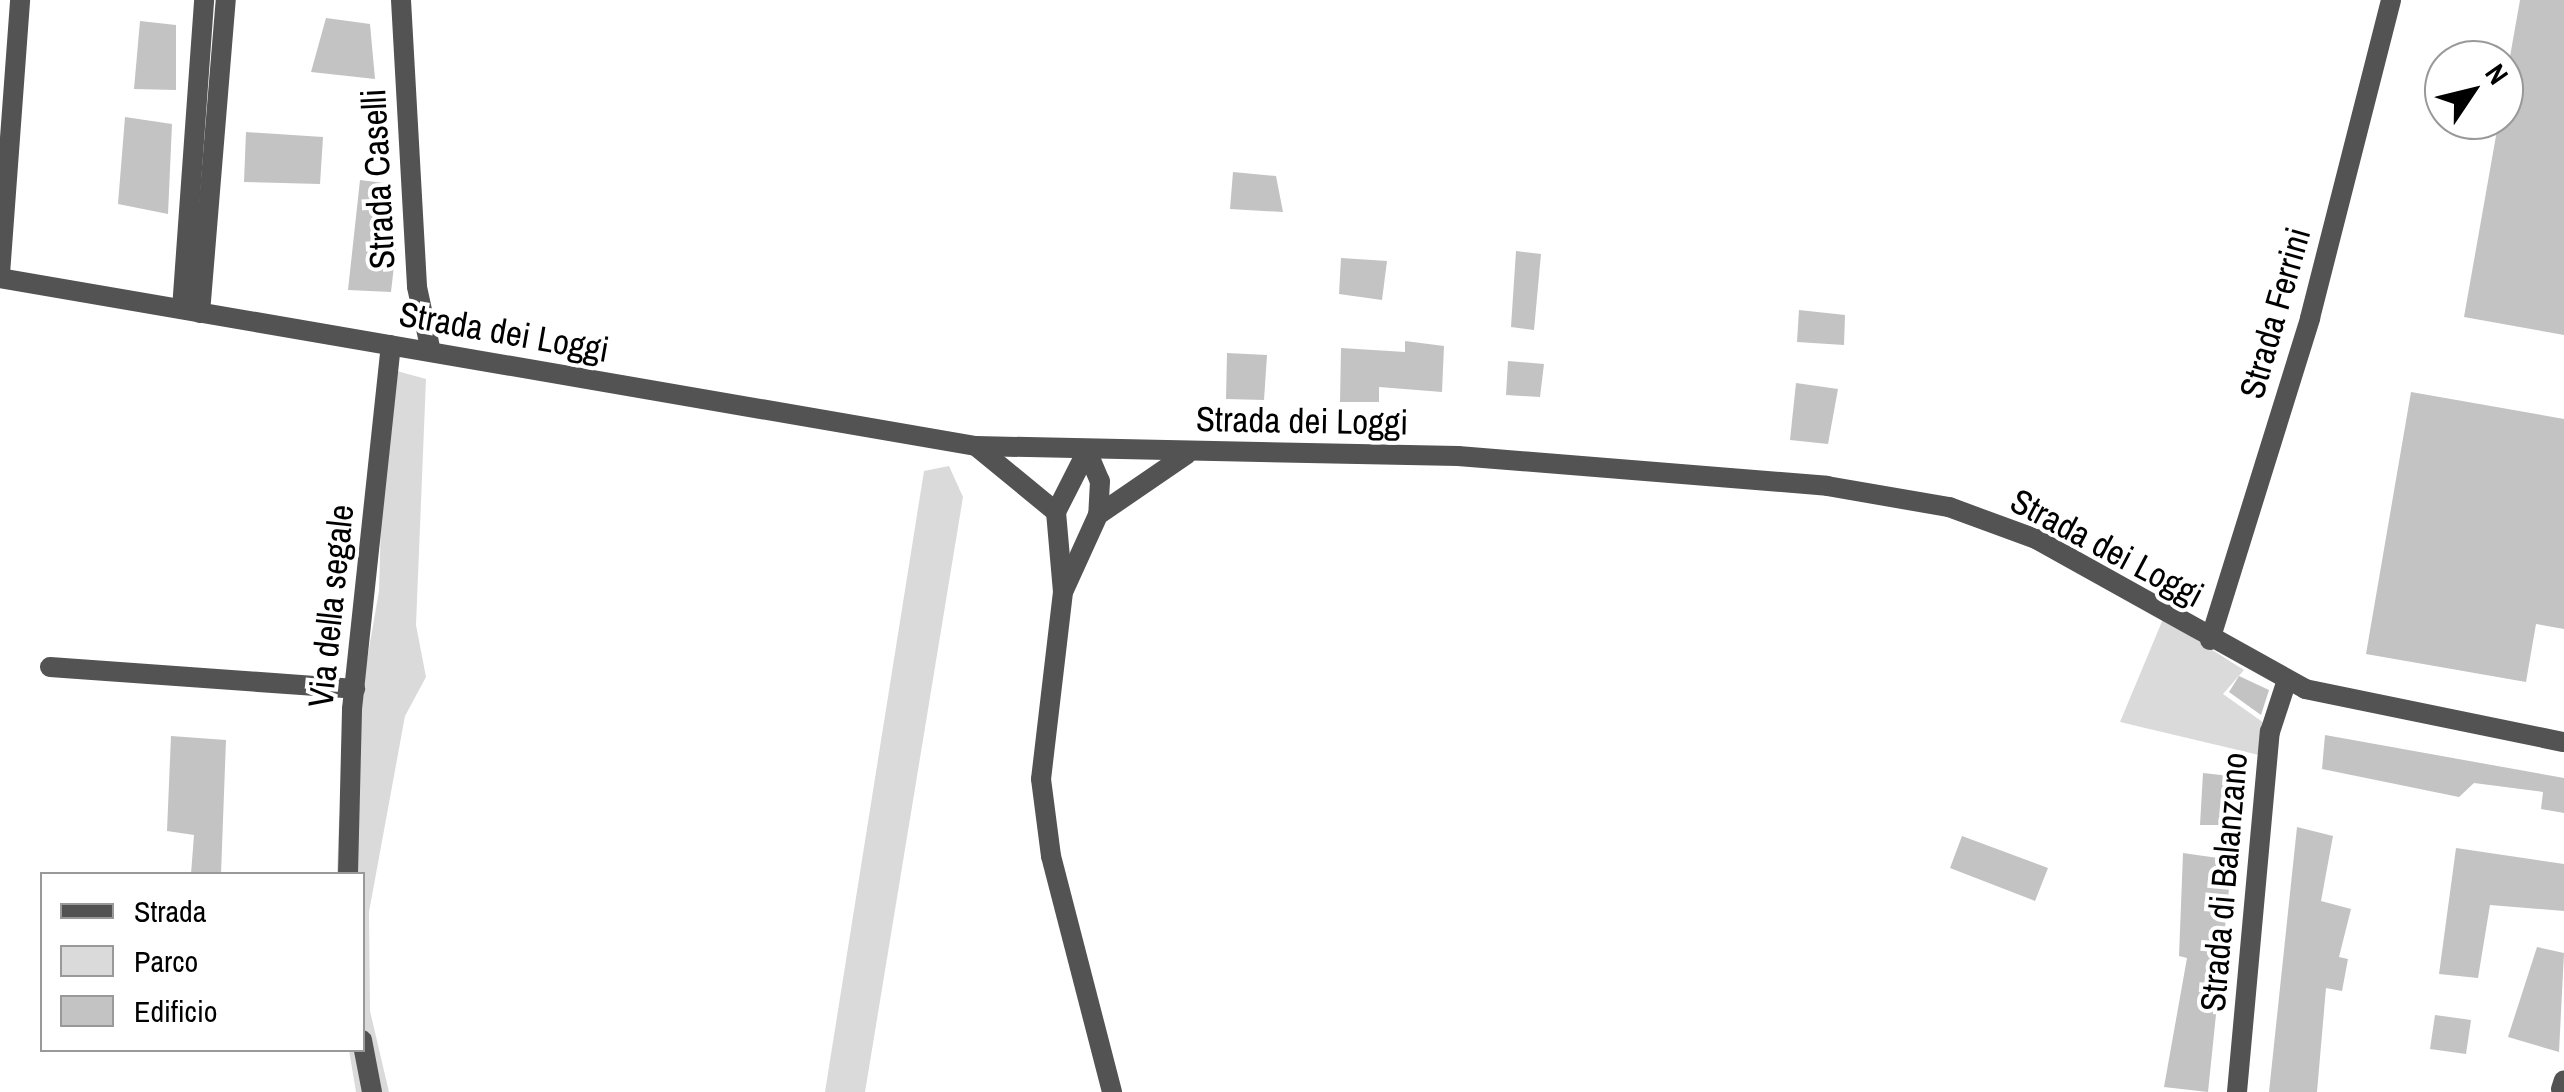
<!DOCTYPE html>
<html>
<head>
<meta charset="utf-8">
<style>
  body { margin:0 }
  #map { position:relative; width:2564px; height:1092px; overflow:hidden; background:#fff; font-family:"Archivo Narrow",sans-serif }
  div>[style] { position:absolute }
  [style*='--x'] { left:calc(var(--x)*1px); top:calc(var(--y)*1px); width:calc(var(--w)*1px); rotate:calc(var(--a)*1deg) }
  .green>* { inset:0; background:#dadada }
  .building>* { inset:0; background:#c3c3c3 }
  .minor>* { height:20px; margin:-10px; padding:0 10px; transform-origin:10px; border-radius:10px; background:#535353 }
  .tertiary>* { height:20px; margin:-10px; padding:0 10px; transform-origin:10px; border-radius:10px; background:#535353 }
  span { translate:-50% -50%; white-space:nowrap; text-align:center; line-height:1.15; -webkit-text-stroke:8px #fff; paint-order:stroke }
  .street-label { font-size:35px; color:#000 }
  .legend { position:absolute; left:40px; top:872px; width:325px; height:180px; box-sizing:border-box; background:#fff; border:2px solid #999; margin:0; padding:12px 18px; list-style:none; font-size:30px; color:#000 }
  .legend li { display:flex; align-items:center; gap:20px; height:50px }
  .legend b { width:50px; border:2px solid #999 }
  .north { position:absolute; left:2424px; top:40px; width:100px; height:100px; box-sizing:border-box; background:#fff; border:2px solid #999; border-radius:50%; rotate:55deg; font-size:28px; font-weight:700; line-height:40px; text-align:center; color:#000 }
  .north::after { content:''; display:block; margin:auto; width:35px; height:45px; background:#000; clip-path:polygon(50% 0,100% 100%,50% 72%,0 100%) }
</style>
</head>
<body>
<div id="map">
  <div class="green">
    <i style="clip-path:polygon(397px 371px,426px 379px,416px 625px,426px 677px,405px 716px,369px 912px,370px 1011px,389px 1092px,356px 1092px,349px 1050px,362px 1050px,362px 874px,337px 874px,339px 820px,379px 591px,383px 451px)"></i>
    <i style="clip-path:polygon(949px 466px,963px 497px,865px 1092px,825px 1092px,924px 471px)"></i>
    <i style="clip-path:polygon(2163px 619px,2244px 670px,2223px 694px,2264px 723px,2259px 755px,2120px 722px)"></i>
  </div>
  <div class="building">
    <i style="clip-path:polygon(2520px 0,2564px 0,2564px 335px,2464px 317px)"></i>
    <i style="clip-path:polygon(326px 18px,370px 24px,375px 79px,311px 72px)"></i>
    <i style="clip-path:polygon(140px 21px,176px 25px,176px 90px,134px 89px)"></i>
    <i style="clip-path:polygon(125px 117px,172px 124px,168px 214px,118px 204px)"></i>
    <i style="clip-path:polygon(246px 132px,323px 137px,320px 184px,244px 182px)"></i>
    <i style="clip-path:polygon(1233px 172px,1276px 176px,1283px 212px,1230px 209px)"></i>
    <i style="clip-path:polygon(360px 180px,384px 183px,379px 246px,396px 248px,391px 292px,348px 290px)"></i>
    <i style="clip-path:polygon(1516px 251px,1541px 254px,1534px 330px,1511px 327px)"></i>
    <i style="clip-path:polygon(1341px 258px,1387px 261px,1382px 300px,1339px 294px)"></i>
    <i style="clip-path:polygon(1799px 310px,1845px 315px,1844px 345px,1797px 342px)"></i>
    <i style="clip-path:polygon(1405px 341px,1444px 346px,1442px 392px,1379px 387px,1379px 402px,1340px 402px,1341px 348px,1405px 352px)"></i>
    <i style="clip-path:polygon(1227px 353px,1267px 355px,1264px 400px,1226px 399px)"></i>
    <i style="clip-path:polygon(1508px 361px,1544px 364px,1540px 397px,1506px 395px)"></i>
    <i style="clip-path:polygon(1796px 383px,1838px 389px,1828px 444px,1790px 440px)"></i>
    <i style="clip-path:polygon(2411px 392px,2564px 419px,2564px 629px,2536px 624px,2526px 682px,2366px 654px)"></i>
    <i style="clip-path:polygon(2239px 676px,2269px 690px,2261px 715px,2229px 692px)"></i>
    <i style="clip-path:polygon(2325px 735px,2564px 778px,2564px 813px,2541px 809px,2543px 792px,2474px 783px,2459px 797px,2322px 769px)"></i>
    <i style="clip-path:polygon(171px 736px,226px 740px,221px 874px,191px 874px,194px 835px,167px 831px)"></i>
    <i style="clip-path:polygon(2203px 773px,2239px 777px,2233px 825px,2200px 825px)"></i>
    <i style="clip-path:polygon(2297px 827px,2333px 836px,2321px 901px,2351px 909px,2339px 957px,2348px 959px,2342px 991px,2326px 988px,2317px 1092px,2269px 1092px)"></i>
    <i style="clip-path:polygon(1962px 836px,2048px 868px,2035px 901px,1950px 868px)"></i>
    <i style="clip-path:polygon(2456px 848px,2564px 864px,2564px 911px,2490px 905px,2478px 978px,2439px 974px)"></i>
    <i style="clip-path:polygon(2183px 853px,2232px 860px,2208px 1092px,2164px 1087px,2187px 958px,2179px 956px)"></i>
    <i style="clip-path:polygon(2537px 947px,2564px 953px,2559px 1052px,2508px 1037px)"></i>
    <i style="clip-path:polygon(2435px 1015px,2471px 1020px,2466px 1054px,2430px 1049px)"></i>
  </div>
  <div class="minor">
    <i style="--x:401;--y:0;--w:287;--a:86.8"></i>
    <i style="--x:417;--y:287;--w:66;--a:77.8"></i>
    <i style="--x:0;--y:274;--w:275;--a:-85.8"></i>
    <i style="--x:182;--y:309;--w:310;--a:-85.9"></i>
    <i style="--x:200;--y:313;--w:314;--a:-85.3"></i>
    <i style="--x:2210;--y:640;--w:337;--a:-72.7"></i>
    <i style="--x:2310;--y:318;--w:328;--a:-75.7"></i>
    <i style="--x:50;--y:667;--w:306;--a:4.1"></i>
    <i style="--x:348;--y:874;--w:165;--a:-88.6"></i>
    <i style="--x:352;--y:709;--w:366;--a:-83.9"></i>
    <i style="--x:362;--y:1040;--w:53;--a:79.1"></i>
    <i style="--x:2561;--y:1089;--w:9;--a:-72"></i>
    <i style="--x:2237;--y:1092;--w:362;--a:-84.8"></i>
    <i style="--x:2270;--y:732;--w:55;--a:-71.9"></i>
  </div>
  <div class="tertiary">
    <i style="--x:0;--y:278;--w:990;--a:9.77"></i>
    <i style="--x:976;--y:446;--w:482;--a:1.2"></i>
    <i style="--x:1458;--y:456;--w:370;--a:4.6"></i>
    <i style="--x:1827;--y:486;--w:124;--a:9.8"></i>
    <i style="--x:1949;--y:507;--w:93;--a:20.2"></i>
    <i style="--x:2036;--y:539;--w:308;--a:29.1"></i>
    <i style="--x:2305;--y:689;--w:264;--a:11.6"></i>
    <i style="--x:977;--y:447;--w:102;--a:39.4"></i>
    <i style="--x:1056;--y:512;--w:80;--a:85"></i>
    <i style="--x:1063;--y:592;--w:188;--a:96.7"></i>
    <i style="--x:1041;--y:779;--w:78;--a:82.6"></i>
    <i style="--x:1051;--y:856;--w:244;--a:75.5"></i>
    <i style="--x:1056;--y:512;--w:68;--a:-63.1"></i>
    <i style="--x:1087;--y:451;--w:33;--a:67"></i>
    <i style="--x:1100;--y:481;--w:34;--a:93"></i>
    <i style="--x:1098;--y:515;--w:82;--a:114.4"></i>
    <i style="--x:1098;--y:515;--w:108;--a:-34.4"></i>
  </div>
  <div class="street-label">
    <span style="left:378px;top:179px;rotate:-93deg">Strada Caselli</span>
    <span style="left:2275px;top:313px;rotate:-74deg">Strada Ferrini</span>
    <span style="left:504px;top:332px;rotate:10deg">Strada dei Loggi</span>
    <span style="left:1302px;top:421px;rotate:1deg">Strada dei Loggi</span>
    <span style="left:2107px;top:548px;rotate:28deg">Strada dei Loggi</span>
    <span style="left:331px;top:606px;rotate:-84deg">Via della segale</span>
    <span style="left:2224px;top:882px;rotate:-85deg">Strada di Balanzano</span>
  </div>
  <ul class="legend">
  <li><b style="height:12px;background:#535353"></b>Strada</li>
  <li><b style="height:28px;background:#dadada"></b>Parco</li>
  <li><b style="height:28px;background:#c3c3c3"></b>Edificio</li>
  </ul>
  <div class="north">N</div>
</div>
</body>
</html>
